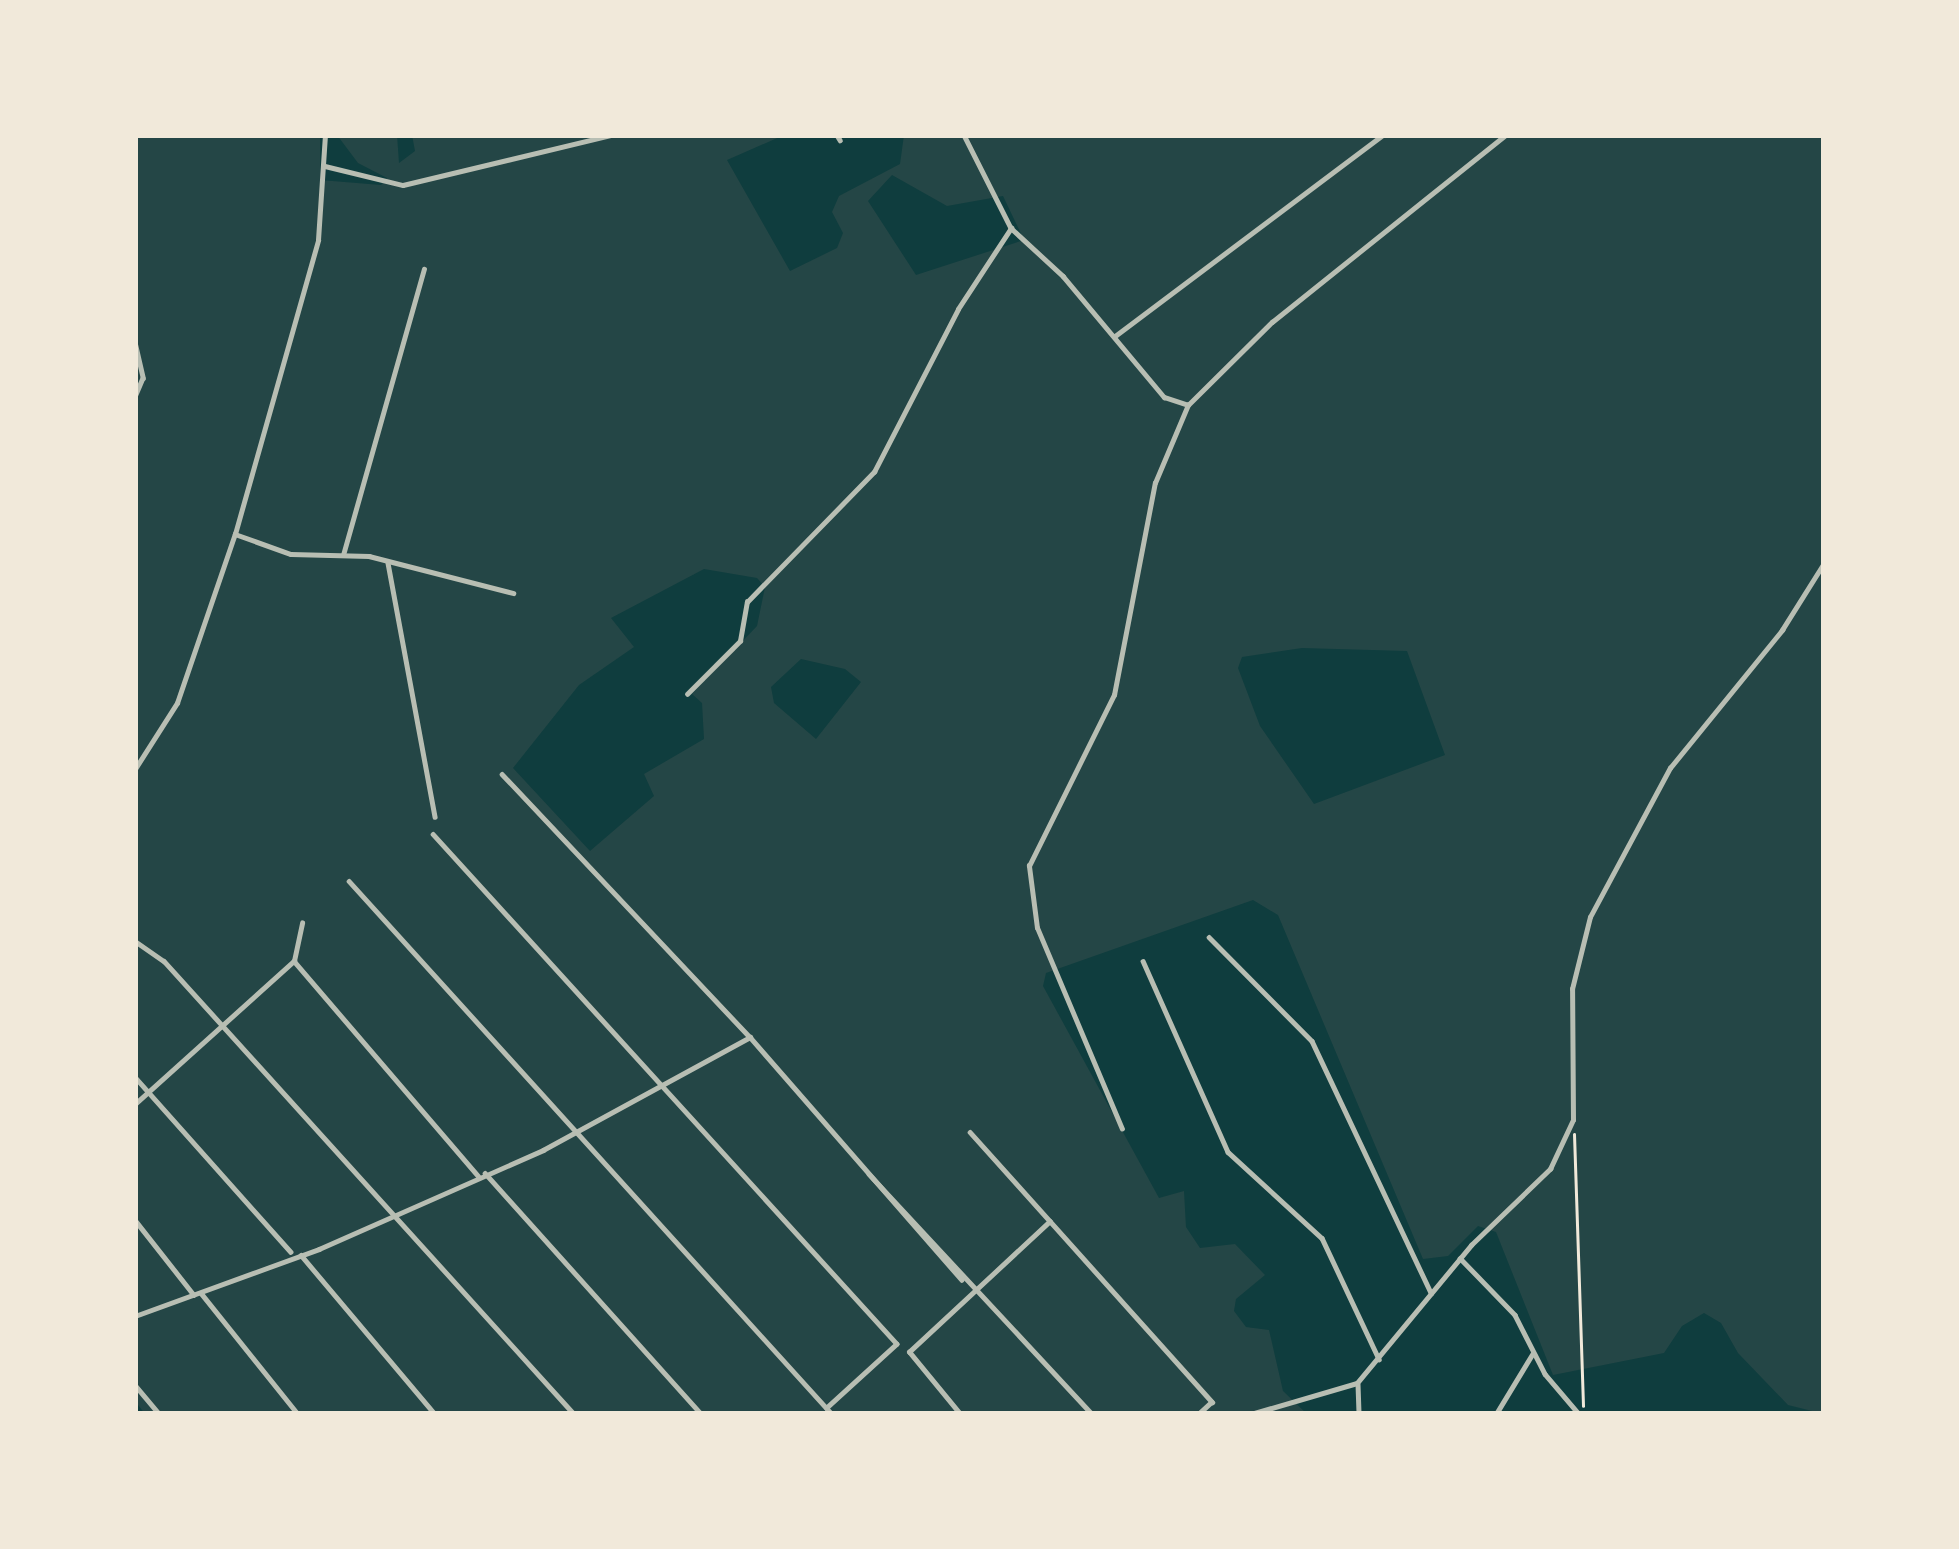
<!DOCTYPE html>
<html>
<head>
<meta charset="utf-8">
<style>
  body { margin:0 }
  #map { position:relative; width:1959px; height:1549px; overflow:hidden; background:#0f3d3e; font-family:"Public Sans",sans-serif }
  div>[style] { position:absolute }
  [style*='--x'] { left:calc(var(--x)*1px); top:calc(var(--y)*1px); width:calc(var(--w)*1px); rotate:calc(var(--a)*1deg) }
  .green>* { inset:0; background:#244646 }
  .path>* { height:3px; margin:-1.5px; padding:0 1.5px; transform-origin:1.5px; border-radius:1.5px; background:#f1e9da }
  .minor>* { height:4.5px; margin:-2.25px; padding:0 2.25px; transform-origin:2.25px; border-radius:2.25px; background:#b8beb3 }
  span { translate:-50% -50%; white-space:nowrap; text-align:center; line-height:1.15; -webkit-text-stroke:12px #f1e9da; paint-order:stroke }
  .frame { position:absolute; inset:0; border:138px solid #f1e9da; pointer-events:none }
</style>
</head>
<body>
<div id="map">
  <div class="green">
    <i style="clip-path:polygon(evenodd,135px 135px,320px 135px,320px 180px,381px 185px,387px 178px,358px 163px,337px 135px,397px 135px,399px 163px,415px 151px,412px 135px,784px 135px,727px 160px,790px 271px,837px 248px,843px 233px,832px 212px,839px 196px,900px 164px,904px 135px,1824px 135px,1824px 1414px,1788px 1405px,1738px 1353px,1721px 1323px,1704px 1313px,1682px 1326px,1664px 1353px,1553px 1375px,1496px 1232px,1478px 1226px,1448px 1256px,1423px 1259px,1278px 915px,1253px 900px,1046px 973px,1043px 986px,1159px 1198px,1184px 1191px,1186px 1227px,1200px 1248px,1235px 1244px,1265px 1275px,1236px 1299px,1234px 1311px,1246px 1327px,1269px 1330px,1283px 1391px,1307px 1414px,145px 1414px,135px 1401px,135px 135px,892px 175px,947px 206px,1003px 196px,1024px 240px,916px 275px,868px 201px,892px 175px,135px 135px,704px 569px,757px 578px,765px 587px,757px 626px,692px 694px,702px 703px,704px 739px,644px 774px,654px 796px,590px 851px,513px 768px,579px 685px,634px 647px,611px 618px,704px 569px,135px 135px,1302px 648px,1407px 651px,1445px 755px,1314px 804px,1260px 726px,1238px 668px,1242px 657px,1302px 648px,135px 135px,801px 659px,845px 669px,861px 682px,816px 739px,774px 703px,771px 687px,801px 659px)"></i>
  </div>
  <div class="path">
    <i style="--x:1574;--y:1134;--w:272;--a:88.1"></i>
  </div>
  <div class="minor">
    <i style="--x:837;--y:135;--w:6;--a:59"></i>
    <i style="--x:964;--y:135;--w:104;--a:63.2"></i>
    <i style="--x:1011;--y:228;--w:71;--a:42.7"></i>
    <i style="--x:1063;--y:276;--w:158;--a:50.1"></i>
    <i style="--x:1164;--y:397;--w:25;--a:18"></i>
    <i style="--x:1188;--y:405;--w:118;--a:-44.7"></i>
    <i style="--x:1272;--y:322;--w:299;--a:-38.7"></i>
    <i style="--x:325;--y:166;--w:80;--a:13.7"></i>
    <i style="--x:403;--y:185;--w:214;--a:-13.5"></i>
    <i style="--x:1115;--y:336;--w:335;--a:-36.9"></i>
    <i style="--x:135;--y:342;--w:37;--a:77"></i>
    <i style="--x:143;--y:378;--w:21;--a:113"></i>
    <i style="--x:235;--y:534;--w:59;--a:19.7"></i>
    <i style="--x:291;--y:554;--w:78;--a:1.5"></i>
    <i style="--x:369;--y:556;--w:149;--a:14.4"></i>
    <i style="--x:343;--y:555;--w:297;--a:-74.2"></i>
    <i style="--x:388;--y:563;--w:258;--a:79.5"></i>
    <i style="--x:687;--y:694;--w:75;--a:-45"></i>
    <i style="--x:740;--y:641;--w:40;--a:-80"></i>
    <i style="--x:747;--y:602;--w:182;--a:-45.7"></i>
    <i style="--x:874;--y:472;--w:183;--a:-62.7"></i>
    <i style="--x:958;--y:309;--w:97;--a:-56.8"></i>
    <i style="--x:135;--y:769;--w:78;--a:-57.5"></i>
    <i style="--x:177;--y:703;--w:179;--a:-71.1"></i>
    <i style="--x:235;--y:534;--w:305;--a:-74.2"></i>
    <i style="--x:318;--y:240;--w:105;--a:-86.2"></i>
    <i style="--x:502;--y:774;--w:361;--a:46.7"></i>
    <i style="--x:750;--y:1037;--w:322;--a:48.9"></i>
    <i style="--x:433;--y:834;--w:689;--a:47.7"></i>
    <i style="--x:897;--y:1344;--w:95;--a:137.6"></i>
    <i style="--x:349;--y:881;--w:719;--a:47.82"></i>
    <i style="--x:1209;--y:937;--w:146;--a:45.3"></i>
    <i style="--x:1312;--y:1041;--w:279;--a:64.7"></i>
    <i style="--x:135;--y:941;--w:35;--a:35"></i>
    <i style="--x:164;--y:961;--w:611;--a:47.85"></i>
    <i style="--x:294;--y:961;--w:283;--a:49.4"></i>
    <i style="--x:1143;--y:961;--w:209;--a:66"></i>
    <i style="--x:1228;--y:1152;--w:127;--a:42.5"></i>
    <i style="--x:1322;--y:1238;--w:134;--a:64.8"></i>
    <i style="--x:135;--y:1077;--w:234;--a:48.3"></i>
    <i style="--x:135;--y:1104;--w:214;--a:-42"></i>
    <i style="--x:294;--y:961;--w:39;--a:-78"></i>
    <i style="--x:1122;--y:1129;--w:218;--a:-112.9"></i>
    <i style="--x:1037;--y:928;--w:63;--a:-97.4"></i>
    <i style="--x:1029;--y:866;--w:191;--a:-63.6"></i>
    <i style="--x:1114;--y:695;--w:216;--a:-79.1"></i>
    <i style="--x:1155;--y:483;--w:85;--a:-67.1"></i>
    <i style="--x:970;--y:1132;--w:363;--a:48.1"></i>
    <i style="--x:1212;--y:1402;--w:18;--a:137"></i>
    <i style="--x:485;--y:1173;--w:324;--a:48.1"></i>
    <i style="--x:869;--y:1174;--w:328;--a:47.1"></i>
    <i style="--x:135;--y:1220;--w:95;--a:51.8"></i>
    <i style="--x:301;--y:1255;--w:208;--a:49.9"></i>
    <i style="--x:1460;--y:1258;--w:79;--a:46"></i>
    <i style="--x:1515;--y:1315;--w:66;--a:63"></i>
    <i style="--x:1545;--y:1374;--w:52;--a:49.6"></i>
    <i style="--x:201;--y:1293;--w:155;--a:51.3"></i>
    <i style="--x:135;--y:1316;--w:196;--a:-20"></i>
    <i style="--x:319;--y:1249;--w:245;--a:-23.8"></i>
    <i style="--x:543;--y:1150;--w:236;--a:-28.6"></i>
    <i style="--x:1358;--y:1384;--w:30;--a:88"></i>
    <i style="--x:135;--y:1385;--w:38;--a:50"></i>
    <i style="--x:960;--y:1414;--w:80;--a:-129.4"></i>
    <i style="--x:909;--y:1352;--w:192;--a:-42.9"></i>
    <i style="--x:1251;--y:1414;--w:110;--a:-16.3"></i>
    <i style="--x:1357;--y:1383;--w:179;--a:-50.4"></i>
    <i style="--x:1471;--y:1245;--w:110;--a:-43.9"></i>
    <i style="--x:1550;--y:1169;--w:54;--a:-64.9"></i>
    <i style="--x:1573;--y:1120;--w:131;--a:-90.4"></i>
    <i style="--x:1572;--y:989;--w:74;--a:-76"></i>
    <i style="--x:1590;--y:917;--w:169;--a:-61.8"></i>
    <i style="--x:1670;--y:768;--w:178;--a:-50.9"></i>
    <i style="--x:1782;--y:630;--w:79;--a:-57.9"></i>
    <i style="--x:1496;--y:1414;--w:71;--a:-58.8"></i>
  </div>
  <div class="frame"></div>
</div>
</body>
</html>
